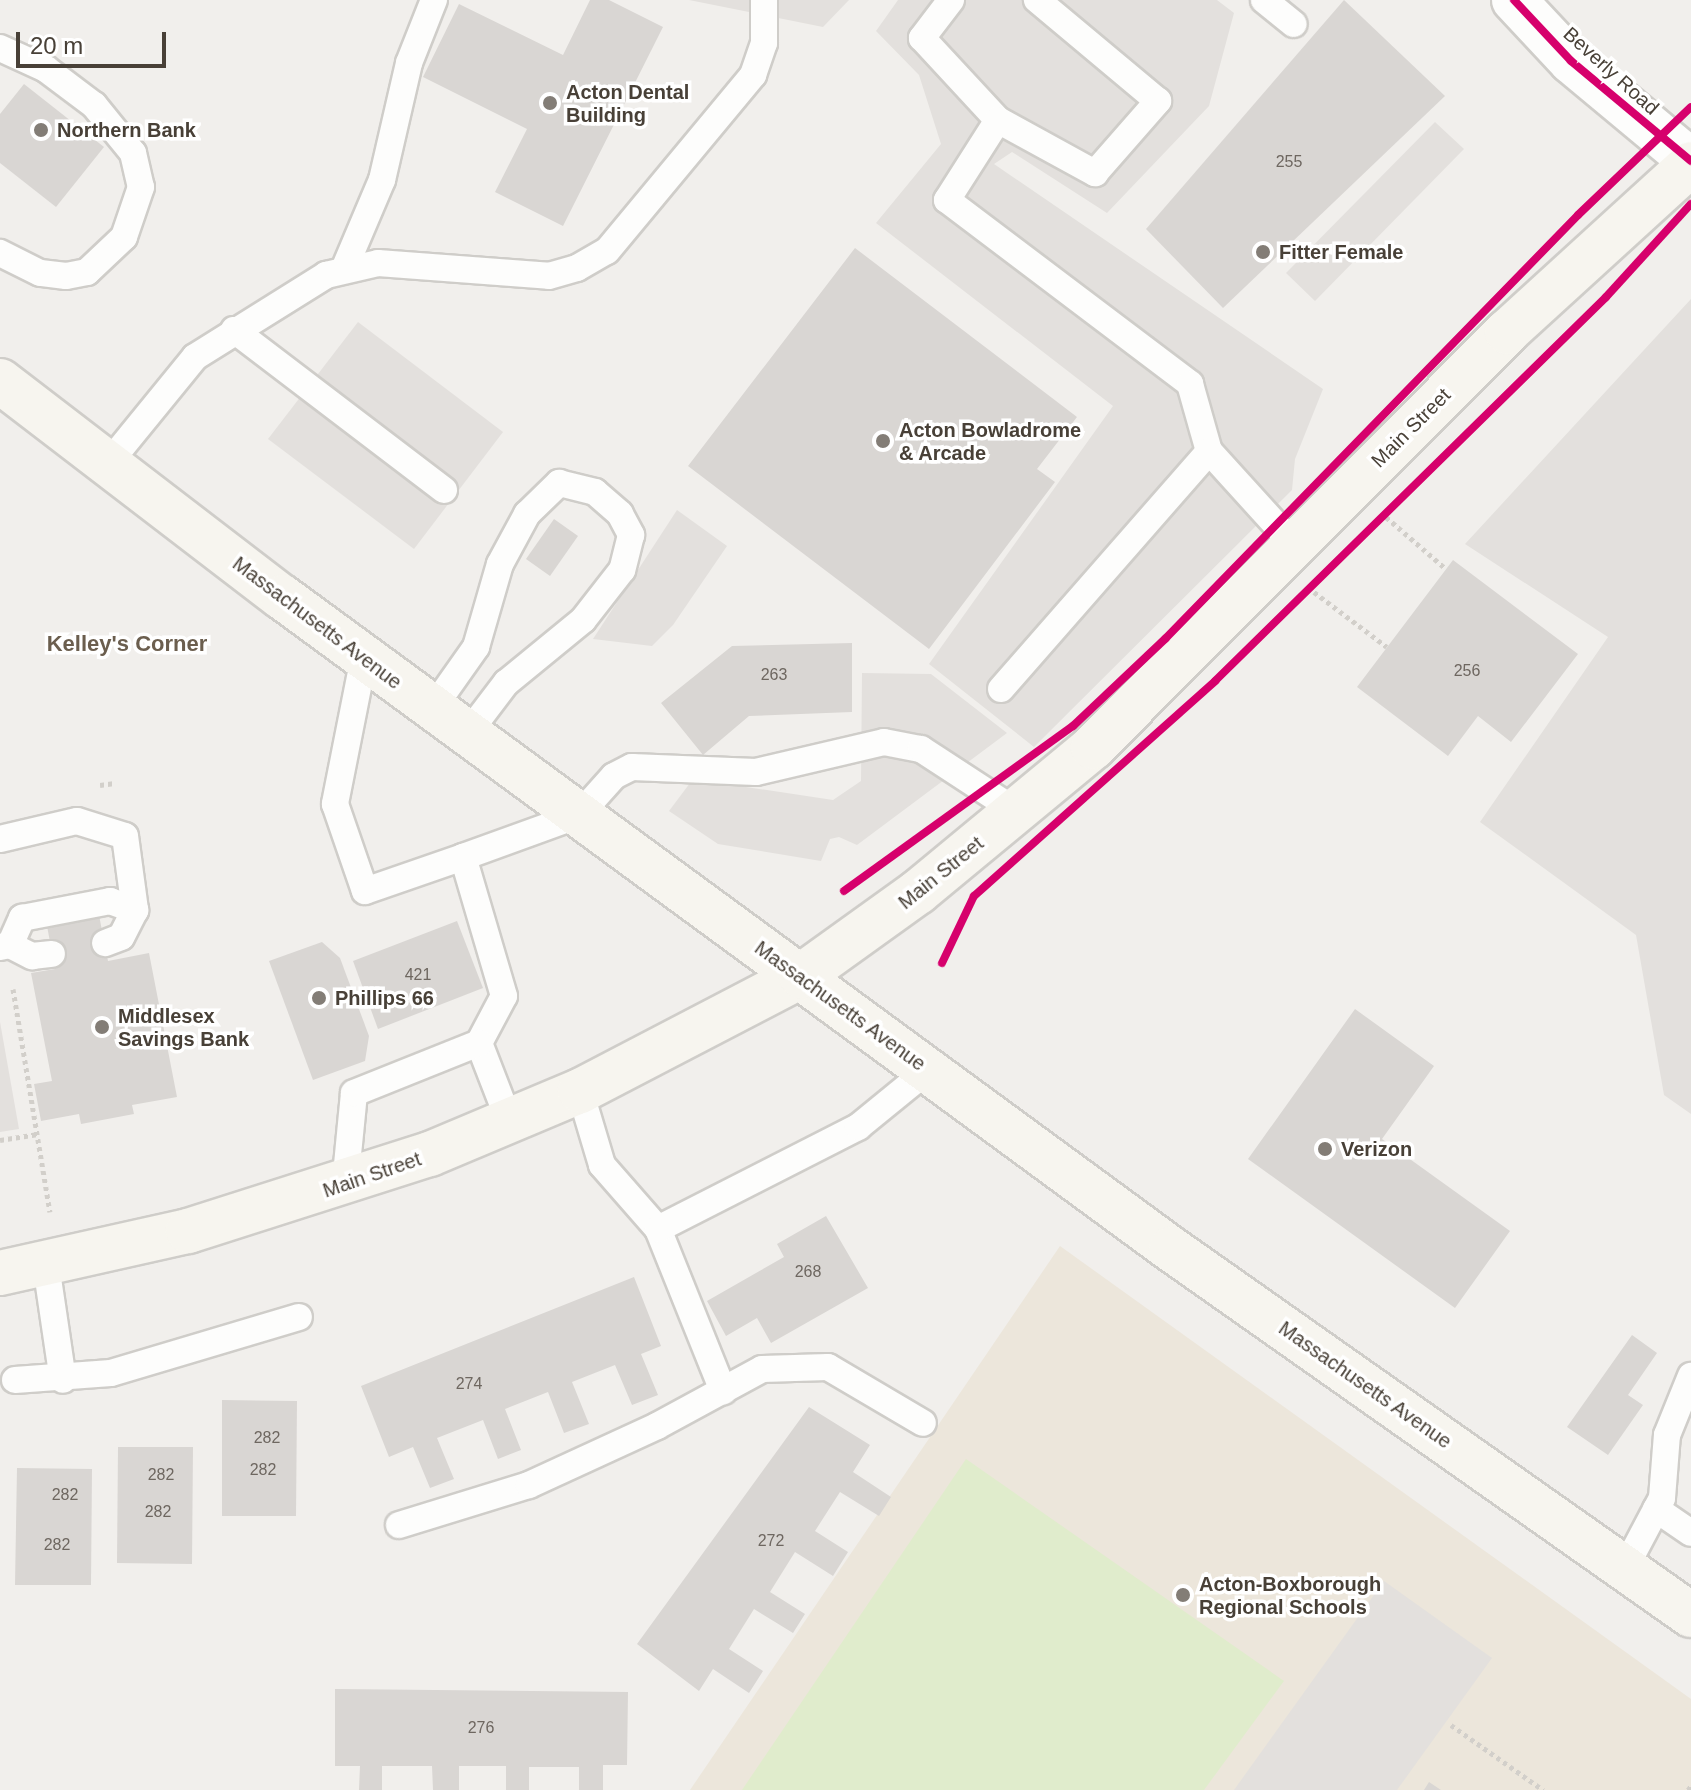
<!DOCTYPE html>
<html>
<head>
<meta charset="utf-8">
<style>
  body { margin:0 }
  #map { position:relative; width:1691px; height:1790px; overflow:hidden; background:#f1efec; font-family:Helvetica,sans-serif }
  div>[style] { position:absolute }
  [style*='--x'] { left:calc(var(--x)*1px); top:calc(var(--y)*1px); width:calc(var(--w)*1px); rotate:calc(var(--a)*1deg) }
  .education>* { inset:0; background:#ece6db }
  .green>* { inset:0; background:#e0eccc }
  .parking>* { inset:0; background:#e3e0dd }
  .building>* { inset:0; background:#d9d6d3 }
  .path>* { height:5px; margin-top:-2.5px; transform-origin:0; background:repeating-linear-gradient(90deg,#d2cfca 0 4px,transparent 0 8px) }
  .roads { filter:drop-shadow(2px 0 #cfcdc9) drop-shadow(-2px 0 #cfcdc9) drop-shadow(0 2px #cfcdc9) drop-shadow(0 -2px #cfcdc9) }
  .service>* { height:26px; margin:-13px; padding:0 13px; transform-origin:13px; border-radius:13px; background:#fdfdfc }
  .minor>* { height:44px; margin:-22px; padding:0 22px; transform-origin:22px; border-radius:22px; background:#fdfdfc }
  .secondary>* { height:44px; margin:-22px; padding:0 22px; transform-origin:22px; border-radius:22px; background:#f7f5ef }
  .cycleway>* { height:8px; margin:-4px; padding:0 4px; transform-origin:4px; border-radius:4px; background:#d6006c }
  .dots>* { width:22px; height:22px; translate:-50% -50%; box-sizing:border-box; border:4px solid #fff; border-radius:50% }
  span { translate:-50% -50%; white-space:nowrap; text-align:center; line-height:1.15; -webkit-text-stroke:7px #fff; paint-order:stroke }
  .number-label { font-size:16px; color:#6e6760 }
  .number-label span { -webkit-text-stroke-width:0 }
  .street-label { font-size:20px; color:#484037 }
  .poi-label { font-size:20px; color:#484037; font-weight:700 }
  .left { translate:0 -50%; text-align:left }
  .neighbourhood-label { font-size:22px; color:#6b5e4e; font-weight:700 }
  .scale { position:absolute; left:16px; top:32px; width:150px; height:36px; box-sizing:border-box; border:4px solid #484037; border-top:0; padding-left:10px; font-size:24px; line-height:28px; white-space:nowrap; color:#484037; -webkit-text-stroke:6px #fff; paint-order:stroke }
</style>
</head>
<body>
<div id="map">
  <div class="education">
    <i style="clip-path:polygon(1060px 1246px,1691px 1699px,1691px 1790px,690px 1790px)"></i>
  </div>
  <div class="green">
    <i style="clip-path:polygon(966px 1459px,1284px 1681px,1204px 1790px,742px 1790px)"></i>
  </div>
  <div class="parking">
    <i style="clip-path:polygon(689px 0,849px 0,823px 27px)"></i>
    <i style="clip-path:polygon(898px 0,1217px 0,1234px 13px,1209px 106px,1107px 213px,1012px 152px,994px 164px,1323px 389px,1295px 459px,1292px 490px,1034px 747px,929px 664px,1113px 406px,876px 223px,941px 144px,919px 75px,876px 31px)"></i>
    <i style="clip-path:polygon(1435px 122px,1464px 149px,1315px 301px,1286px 273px)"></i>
    <i style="clip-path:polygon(1691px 299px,1691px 1114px,1664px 1095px,1636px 935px,1480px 822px,1608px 637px,1465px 544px)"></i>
    <i style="clip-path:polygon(358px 322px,503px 432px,414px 549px,268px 439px)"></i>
    <i style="clip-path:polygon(677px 510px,727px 546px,673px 625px,652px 646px,593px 639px)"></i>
    <i style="clip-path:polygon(862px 673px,931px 674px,1007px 733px,857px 845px,839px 837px,830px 839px,821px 861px,718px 844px,669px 811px,693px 779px,833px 800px,861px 781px)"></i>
    <i style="clip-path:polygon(0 1022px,19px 1129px,0 1132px)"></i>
    <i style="clip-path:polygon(1384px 1581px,1492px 1658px,1397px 1790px,1234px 1790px)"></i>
  </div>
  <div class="building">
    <i style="clip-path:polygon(590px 0,609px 0,663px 27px,563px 226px,495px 192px,527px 129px,423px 77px,459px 4px,563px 55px)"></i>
    <i style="clip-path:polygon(1344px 0,1445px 96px,1223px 308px,1146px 229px)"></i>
    <i style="clip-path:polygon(24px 84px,104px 147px,56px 207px,0 163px,0 114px)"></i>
    <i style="clip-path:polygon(855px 248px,1077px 417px,1037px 469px,1055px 482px,929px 649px,688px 466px)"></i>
    <i style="clip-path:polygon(554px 519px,578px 536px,550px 576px,526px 559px)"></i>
    <i style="clip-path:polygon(1453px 560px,1578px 654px,1511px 742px,1478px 716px,1448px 756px,1357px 687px)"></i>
    <i style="clip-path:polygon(852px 643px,852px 712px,749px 716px,703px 755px,661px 703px,732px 646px)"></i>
    <i style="clip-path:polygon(97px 905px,108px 961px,149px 953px,177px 1097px,132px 1105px,134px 1114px,81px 1124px,79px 1114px,41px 1121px,34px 1084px,52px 1081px,31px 973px,55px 969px,45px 915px)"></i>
    <i style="clip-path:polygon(457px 921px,483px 988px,378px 1029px,353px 961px)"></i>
    <i style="clip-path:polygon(322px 942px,340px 958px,369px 1036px,365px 1061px,313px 1080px,269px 961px)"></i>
    <i style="clip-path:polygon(1355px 1009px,1434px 1066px,1382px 1139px,1510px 1231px,1455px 1308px,1248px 1159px)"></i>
    <i style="clip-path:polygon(826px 1216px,868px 1288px,771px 1343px,757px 1318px,726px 1336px,707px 1301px,784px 1257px,777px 1244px)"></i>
    <i style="clip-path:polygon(634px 1277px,661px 1346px,641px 1354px,658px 1395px,632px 1405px,615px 1365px,572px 1382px,589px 1424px,564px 1433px,548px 1392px,505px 1409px,521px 1450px,498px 1459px,483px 1420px,437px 1438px,454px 1479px,430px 1488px,413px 1447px,389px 1457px,361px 1386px)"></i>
    <i style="clip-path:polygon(1632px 1335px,1657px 1353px,1628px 1395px,1643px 1405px,1608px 1455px,1567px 1427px)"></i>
    <i style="clip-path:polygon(222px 1400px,297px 1401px,296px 1516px,222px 1516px)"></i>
    <i style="clip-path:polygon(809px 1407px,870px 1445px,853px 1472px,891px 1497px,879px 1516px,840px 1492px,815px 1531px,848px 1552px,833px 1576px,795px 1552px,770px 1592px,805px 1614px,793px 1633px,754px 1609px,729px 1649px,763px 1671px,749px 1693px,713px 1669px,699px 1691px,637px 1644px)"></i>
    <i style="clip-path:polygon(118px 1447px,193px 1447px,192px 1564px,117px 1563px)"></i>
    <i style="clip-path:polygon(17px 1468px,92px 1469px,91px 1585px,15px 1585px)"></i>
    <i style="clip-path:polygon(335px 1689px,628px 1692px,627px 1765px,603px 1765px,603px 1790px,579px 1790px,579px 1767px,529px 1767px,529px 1790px,506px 1790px,506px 1766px,459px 1766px,459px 1790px,433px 1790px,432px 1766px,382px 1766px,382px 1790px,359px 1790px,360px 1766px,335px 1766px)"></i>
    <i style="clip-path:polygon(1429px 1782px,1441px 1790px,1424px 1790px)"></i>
  </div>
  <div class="path">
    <i style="--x:1386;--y:517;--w:79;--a:40.9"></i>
    <i style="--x:1314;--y:592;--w:91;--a:37"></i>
    <i style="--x:100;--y:785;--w:15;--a:-8"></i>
    <i style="--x:13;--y:989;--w:226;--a:80.6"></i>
    <i style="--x:0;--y:1140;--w:37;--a:-9"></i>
    <i style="--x:1451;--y:1725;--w:113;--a:35.2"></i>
    <i style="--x:1688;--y:1790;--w:5;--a:-53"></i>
  </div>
  <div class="roads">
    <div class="service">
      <i style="--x:951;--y:0;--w:48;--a:127.3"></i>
      <i style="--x:922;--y:38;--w:112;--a:47.2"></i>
      <i style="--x:998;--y:120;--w:111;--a:28.7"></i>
      <i style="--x:1095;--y:173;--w:96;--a:-48.8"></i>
      <i style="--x:1158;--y:101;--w:158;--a:-140.1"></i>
      <i style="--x:1264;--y:0;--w:38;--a:39"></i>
      <i style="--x:0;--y:48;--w:51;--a:24.5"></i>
      <i style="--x:46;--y:69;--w:60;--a:36.9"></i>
      <i style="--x:94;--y:105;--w:62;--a:50.9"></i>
      <i style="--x:133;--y:153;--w:35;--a:77"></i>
      <i style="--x:141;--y:187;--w:53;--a:108.8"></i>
      <i style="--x:124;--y:237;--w:51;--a:136.6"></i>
      <i style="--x:87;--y:272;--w:21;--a:169"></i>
      <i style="--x:66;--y:276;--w:26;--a:-173"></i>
      <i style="--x:40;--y:273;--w:45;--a:-153.4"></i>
      <i style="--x:998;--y:120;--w:95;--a:122.5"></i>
      <i style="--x:947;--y:200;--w:305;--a:37.1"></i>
      <i style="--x:1190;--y:384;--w:70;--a:74.2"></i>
      <i style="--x:345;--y:267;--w:95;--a:-67"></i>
      <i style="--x:382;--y:180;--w:120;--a:-77"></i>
      <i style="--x:409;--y:63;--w:68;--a:-68.4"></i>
      <i style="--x:234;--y:330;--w:264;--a:37.3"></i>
      <i style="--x:107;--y:465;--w:139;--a:-50.8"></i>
      <i style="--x:195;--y:357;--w:155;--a:-32"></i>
      <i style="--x:326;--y:275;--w:53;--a:-13"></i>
      <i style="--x:378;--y:263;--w:171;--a:4.3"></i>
      <i style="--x:549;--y:276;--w:29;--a:-16"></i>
      <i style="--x:577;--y:268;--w:34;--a:-30"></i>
      <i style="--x:607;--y:251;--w:229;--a:-50.3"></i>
      <i style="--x:753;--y:75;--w:34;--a:-71"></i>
      <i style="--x:764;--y:43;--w:43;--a:-90"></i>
      <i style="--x:364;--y:657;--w:150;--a:101.2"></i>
      <i style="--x:335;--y:804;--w:92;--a:71"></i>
      <i style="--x:365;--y:891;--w:104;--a:-19.1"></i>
      <i style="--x:1001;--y:689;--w:316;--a:-48.8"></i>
      <i style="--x:1209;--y:451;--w:128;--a:47.8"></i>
      <i style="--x:433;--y:708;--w:75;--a:-54.8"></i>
      <i style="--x:476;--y:647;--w:86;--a:-73.9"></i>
      <i style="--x:500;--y:564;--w:57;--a:-61.6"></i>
      <i style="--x:527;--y:514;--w:45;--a:-44.1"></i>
      <i style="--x:559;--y:483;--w:37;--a:14"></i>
      <i style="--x:595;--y:492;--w:33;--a:41"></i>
      <i style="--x:620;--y:514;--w:24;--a:62"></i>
      <i style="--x:631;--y:535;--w:36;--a:104"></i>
      <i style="--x:622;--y:570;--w:63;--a:128"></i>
      <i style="--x:583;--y:620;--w:99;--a:140.7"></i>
      <i style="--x:506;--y:683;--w:63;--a:127.2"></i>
      <i style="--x:0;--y:839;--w:79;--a:-13.2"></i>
      <i style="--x:77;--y:821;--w:50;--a:17.4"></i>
      <i style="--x:125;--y:836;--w:75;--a:82.3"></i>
      <i style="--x:135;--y:910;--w:30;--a:117"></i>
      <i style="--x:121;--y:937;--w:17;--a:159"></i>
      <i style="--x:10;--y:945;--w:30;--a:-66"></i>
      <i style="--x:22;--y:918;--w:90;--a:-10.9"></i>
      <i style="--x:110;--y:901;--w:27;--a:20"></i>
      <i style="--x:0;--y:947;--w:10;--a:-11"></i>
      <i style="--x:10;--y:945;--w:25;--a:27"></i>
      <i style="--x:32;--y:956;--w:20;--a:-6"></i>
      <i style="--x:580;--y:1091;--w:77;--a:73.4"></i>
      <i style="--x:602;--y:1165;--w:85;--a:48.8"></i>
      <i style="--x:658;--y:1229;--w:175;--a:68.1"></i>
      <i style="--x:510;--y:1123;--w:86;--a:-111.2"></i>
      <i style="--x:479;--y:1043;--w:53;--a:-62"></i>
      <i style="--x:504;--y:996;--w:145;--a:-106.4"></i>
      <i style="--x:463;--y:857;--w:123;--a:-19.9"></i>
      <i style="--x:579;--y:815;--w:52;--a:-48.1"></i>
      <i style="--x:614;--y:776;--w:20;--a:-27"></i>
      <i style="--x:632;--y:767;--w:124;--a:2.3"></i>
      <i style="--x:756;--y:772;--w:131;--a:-13.2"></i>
      <i style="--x:884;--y:742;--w:38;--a:11"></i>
      <i style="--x:921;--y:749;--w:113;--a:33.1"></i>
      <i style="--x:345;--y:1185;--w:92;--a:-84.4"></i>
      <i style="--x:354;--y:1093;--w:135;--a:-21.8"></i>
      <i style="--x:658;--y:1229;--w:225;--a:-27"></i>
      <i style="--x:858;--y:1127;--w:90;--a:-39.2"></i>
      <i style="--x:46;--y:1265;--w:116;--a:81.6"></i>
      <i style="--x:15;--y:1380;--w:96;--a:-4.2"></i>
      <i style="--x:111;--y:1373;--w:196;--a:-16.6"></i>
      <i style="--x:1656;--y:1509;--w:42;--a:34.4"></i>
      <i style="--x:399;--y:1525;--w:136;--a:-17.1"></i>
      <i style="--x:529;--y:1485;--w:141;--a:-24.7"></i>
      <i style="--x:657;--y:1426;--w:119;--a:-28.5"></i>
      <i style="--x:762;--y:1369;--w:66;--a:-1.7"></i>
      <i style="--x:828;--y:1367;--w:110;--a:30.5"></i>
      <i style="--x:1625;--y:1568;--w:79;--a:-62.1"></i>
      <i style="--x:1662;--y:1498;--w:63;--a:-85.5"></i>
      <i style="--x:1667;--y:1435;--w:64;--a:-67.9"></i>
    </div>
    <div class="minor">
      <i style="--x:1514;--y:0;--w:83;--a:46.9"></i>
      <i style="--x:1571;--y:61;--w:156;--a:39.8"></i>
    </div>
    <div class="secondary">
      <i style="--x:0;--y:381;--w:355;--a:37.5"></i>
      <i style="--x:282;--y:597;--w:1102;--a:36.26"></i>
      <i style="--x:1171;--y:1249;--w:636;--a:35.14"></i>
      <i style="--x:0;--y:1273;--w:193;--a:-12.6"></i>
      <i style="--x:188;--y:1231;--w:254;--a:-17.7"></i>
      <i style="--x:430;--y:1154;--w:163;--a:-22.8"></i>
      <i style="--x:580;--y:1091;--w:249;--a:-27.5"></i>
      <i style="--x:801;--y:976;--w:144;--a:-35.7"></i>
      <i style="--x:918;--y:892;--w:227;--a:-39.6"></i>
      <i style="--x:1093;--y:747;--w:586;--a:-45.07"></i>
      <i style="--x:1507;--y:332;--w:249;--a:-42.4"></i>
    </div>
  </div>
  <div class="cycleway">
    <i style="--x:1514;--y:0;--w:83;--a:46.9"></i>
    <i style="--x:1571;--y:61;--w:156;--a:39.8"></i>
    <i style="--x:844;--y:891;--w:282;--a:-35.8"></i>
    <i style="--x:1073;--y:726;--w:127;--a:-43.4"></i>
    <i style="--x:1165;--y:639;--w:592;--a:-45.75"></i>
    <i style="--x:1578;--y:215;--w:156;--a:-43.7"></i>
    <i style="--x:942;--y:963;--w:74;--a:-64.5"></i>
    <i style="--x:974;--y:896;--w:323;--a:-41.7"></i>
    <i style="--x:1215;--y:681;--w:548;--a:-44.48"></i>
    <i style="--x:1606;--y:297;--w:126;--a:-47.6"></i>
  </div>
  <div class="dots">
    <i style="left:550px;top:103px;background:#837d76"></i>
    <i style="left:41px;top:130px;background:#837d76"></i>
    <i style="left:1263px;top:252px;background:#837d76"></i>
    <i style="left:883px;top:441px;background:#837d76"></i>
    <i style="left:319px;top:998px;background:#837d76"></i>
    <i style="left:102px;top:1027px;background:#837d76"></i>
    <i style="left:1325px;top:1149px;background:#837d76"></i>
    <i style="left:1183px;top:1595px;background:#837d76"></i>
  </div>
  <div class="number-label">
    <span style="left:1289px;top:162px">255</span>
    <span style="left:1467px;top:671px">256</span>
    <span style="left:774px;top:675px">263</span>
    <span style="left:418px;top:975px">421</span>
    <span style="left:808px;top:1272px">268</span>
    <span style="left:469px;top:1384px">274</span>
    <span style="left:267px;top:1438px">282</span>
    <span style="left:263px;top:1470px">282</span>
    <span style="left:161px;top:1475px">282</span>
    <span style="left:65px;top:1495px">282</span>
    <span style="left:158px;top:1512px">282</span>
    <span style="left:771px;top:1541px">272</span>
    <span style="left:57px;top:1545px">282</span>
    <span style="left:481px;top:1728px">276</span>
  </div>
  <div class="street-label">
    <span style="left:1611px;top:71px;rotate:42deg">Beverly Road</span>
    <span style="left:1411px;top:428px;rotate:-45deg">Main Street</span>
    <span style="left:317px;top:623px;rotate:37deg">Massachusetts Avenue</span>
    <span style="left:941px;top:873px;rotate:-39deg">Main Street</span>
    <span style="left:840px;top:1006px;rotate:36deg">Massachusetts Avenue</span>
    <span style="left:372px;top:1175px;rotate:-19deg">Main Street</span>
    <span style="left:1365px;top:1385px;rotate:35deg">Massachusetts Avenue</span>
  </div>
  <div class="poi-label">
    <span class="left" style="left:566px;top:104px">Acton Dental<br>Building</span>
    <span class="left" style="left:57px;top:130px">Northern Bank</span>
    <span class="left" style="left:1279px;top:252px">Fitter Female</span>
    <span class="left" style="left:899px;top:442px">Acton Bowladrome<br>&amp; Arcade</span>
    <span class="left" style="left:335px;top:998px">Phillips 66</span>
    <span class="left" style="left:118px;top:1028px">Middlesex<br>Savings Bank</span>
    <span class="left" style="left:1341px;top:1149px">Verizon</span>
    <span class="left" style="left:1199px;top:1596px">Acton-Boxborough<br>Regional Schools</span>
  </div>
  <div class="neighbourhood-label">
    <span style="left:127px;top:644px">Kelley's Corner</span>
  </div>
  <div class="scale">20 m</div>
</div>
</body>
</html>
